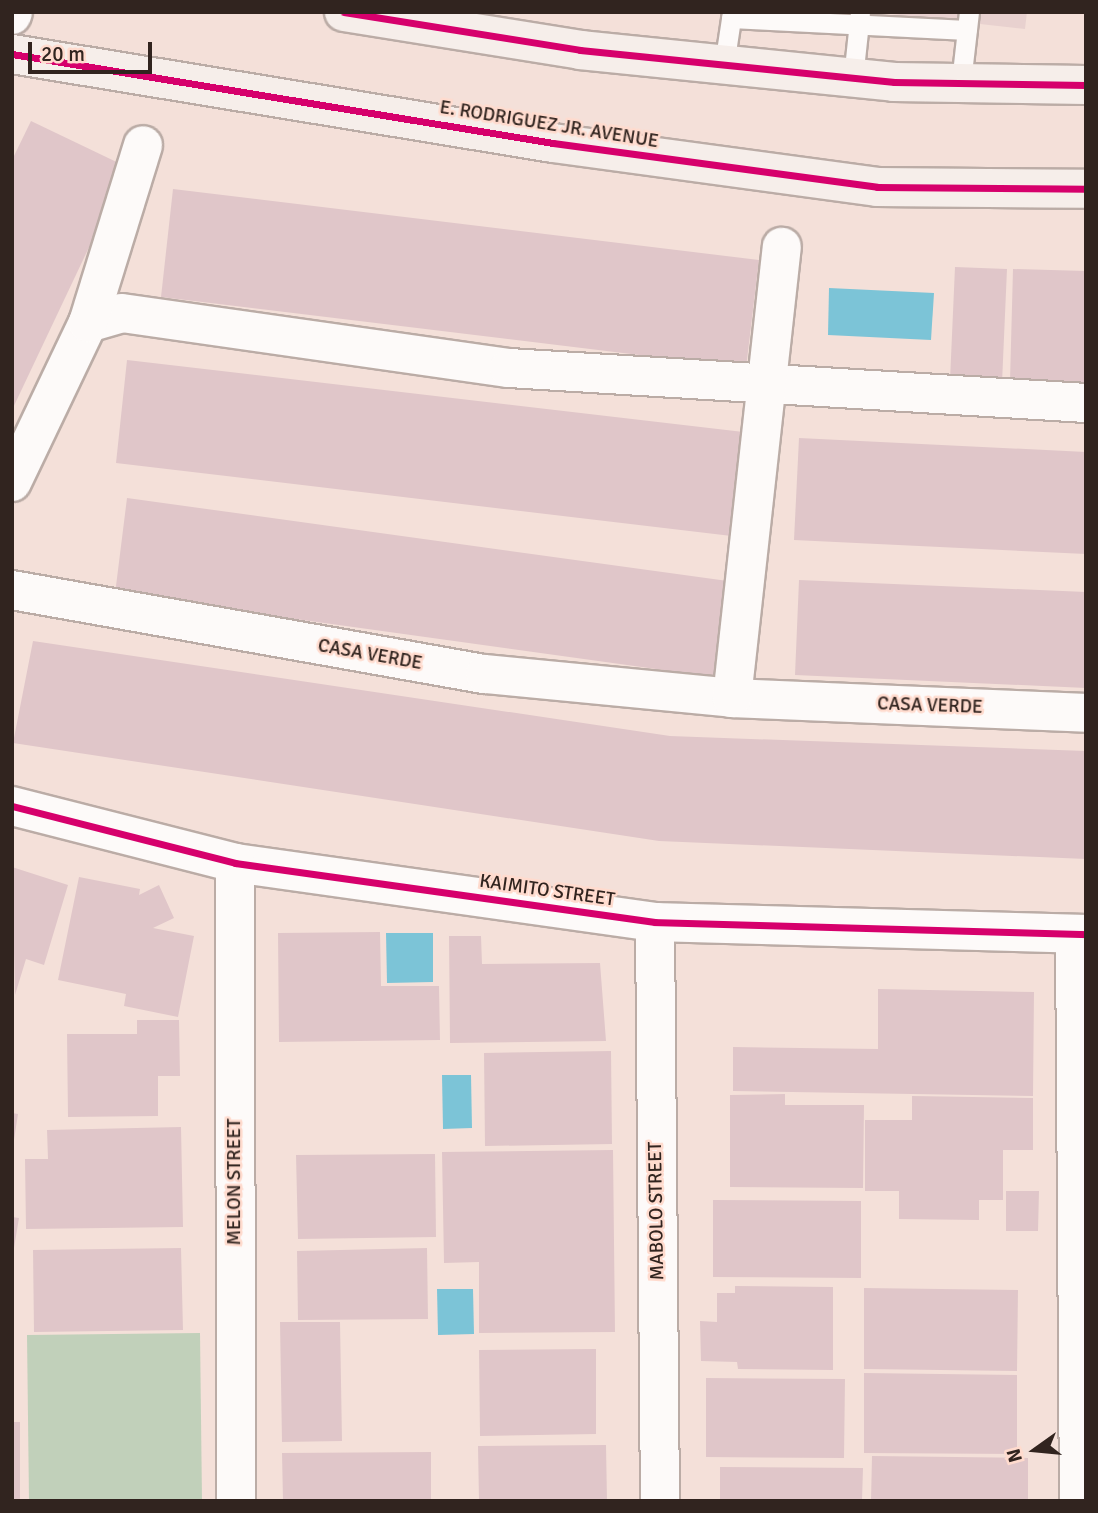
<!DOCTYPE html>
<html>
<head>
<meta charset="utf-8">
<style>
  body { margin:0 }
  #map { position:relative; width:1098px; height:1513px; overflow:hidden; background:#f4e0d9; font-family:Signika,sans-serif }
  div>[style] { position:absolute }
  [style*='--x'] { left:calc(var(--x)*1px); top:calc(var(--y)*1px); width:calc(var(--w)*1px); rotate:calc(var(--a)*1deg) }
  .commercial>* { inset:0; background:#e8d1cf }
  .green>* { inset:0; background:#c1d0ba }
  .water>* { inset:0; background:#7cc4d7 }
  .building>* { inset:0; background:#e0c6c9 }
  .roads { filter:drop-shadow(2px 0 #bbaca6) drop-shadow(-2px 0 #bbaca6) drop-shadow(0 2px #bbaca6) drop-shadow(0 -2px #bbaca6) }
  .lane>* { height:19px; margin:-9.5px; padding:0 9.5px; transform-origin:9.5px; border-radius:9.5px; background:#fdfaf9 }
  .street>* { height:38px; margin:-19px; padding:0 19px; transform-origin:19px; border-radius:19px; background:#fdfaf9 }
  .secondary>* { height:38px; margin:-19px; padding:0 19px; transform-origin:19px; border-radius:19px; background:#fdfaf9 }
  .primary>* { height:38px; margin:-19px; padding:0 19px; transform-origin:19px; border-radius:19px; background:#f6eeea }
  .cycleway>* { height:7px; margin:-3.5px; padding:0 3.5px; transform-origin:3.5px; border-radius:3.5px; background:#d6006c }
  span { translate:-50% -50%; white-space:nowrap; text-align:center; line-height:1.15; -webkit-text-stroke:5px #ffdbce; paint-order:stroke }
  .street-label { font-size:19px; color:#31241f }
  .frame { position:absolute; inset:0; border:14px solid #31241f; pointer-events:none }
  .north { position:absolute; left:1000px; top:1415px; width:70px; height:70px; -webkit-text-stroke:5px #ffdbce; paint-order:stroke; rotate:255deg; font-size:19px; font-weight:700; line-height:28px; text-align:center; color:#31241f }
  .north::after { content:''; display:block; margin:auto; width:24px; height:32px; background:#31241f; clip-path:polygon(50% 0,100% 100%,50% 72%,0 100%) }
  .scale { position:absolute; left:28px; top:42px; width:124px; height:32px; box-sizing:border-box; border:4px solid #31241f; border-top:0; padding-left:9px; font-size:21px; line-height:24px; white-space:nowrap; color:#31241f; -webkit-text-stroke:5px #ffdbce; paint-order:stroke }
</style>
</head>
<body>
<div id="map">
  <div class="commercial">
    <i style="clip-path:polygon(873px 12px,1027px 12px,1025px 29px)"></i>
  </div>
  <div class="green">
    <i style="clip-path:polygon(200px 1333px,202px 1501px,29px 1501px,27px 1335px)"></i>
  </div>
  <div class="water">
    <i style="clip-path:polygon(829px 288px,934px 293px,931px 340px,828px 335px)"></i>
    <i style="clip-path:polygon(386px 933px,433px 933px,433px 982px,387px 983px)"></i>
    <i style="clip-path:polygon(471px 1075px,472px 1128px,443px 1129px,442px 1075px)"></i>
    <i style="clip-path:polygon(437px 1289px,473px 1289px,474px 1334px,438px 1335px)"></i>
  </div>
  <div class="building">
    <i style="clip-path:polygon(31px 121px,127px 167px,12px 410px,12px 160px)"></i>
    <i style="clip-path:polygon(173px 189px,759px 260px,746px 368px,161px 297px)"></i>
    <i style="clip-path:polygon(955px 267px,1007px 269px,1002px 383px,950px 380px)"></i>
    <i style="clip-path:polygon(1013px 269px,1086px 271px,1086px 383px,1010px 381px)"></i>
    <i style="clip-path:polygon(127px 360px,752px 433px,740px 537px,116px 463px)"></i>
    <i style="clip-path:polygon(799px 438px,1086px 452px,1086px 554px,794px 540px)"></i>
    <i style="clip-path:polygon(127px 498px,735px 582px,721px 678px,115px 594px)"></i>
    <i style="clip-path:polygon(799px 580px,1086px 592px,1086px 688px,795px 675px)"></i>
    <i style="clip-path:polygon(33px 641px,670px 736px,1086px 751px,1086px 859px,659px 841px,13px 743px)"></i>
    <i style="clip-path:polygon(12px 867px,68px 885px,44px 965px,26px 959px,15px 995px)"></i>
    <i style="clip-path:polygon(79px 877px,140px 889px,139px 895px,159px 885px,174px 918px,153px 928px,194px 936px,178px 1017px,124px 1006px,126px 994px,58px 980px)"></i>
    <i style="clip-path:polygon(380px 932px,381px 986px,439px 986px,440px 1040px,279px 1042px,278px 933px)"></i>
    <i style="clip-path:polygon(449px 936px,481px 936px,482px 964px,600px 963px,606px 1041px,450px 1043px)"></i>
    <i style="clip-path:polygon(878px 989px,1034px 992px,1033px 1096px,733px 1091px,733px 1047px,878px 1049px)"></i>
    <i style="clip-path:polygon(137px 1020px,179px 1020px,180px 1076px,158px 1076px,158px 1116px,68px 1117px,67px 1034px,137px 1034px)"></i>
    <i style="clip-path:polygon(611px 1051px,612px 1144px,485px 1146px,484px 1053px)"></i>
    <i style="clip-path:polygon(785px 1094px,785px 1105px,864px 1105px,863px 1188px,730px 1187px,730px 1095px)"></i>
    <i style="clip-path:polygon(912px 1096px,1033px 1098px,1033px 1150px,1003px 1150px,1003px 1200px,979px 1200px,979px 1220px,899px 1219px,899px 1191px,865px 1191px,865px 1120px,912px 1120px)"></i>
    <i style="clip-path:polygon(12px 1113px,18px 1114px,14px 1140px,12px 1140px)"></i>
    <i style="clip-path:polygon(181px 1127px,183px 1227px,26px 1229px,25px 1159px,48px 1159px,47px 1130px)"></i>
    <i style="clip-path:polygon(613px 1150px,615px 1332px,479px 1333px,479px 1262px,444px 1263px,442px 1152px)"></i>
    <i style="clip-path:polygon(435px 1154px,436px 1237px,298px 1239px,296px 1155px)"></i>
    <i style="clip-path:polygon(1006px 1191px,1039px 1191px,1038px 1231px,1006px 1231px)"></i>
    <i style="clip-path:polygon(713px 1200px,861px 1201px,861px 1278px,713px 1277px)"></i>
    <i style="clip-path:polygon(12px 1217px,19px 1218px,14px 1248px,12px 1248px)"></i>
    <i style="clip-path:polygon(181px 1248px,183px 1330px,34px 1332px,33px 1250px)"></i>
    <i style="clip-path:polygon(427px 1248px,428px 1319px,298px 1320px,297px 1251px)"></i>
    <i style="clip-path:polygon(735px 1286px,833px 1287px,833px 1370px,738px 1369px,737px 1362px,701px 1361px,700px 1321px,717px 1322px,717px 1293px,735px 1293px)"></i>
    <i style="clip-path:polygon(864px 1288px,1018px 1290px,1017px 1371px,864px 1369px)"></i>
    <i style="clip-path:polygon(280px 1322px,340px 1322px,342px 1441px,282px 1442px)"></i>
    <i style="clip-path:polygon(596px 1349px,596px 1434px,480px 1436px,479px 1350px)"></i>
    <i style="clip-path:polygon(864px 1373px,1017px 1375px,1017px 1454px,864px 1453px)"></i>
    <i style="clip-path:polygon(706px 1378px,845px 1379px,844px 1458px,706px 1457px)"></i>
    <i style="clip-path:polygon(12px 1422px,20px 1422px,20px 1501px,12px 1501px)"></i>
    <i style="clip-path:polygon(606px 1445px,607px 1501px,479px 1501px,478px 1446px)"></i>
    <i style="clip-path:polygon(431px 1452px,431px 1501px,283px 1501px,282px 1453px)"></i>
    <i style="clip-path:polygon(872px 1456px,1028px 1458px,1028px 1501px,871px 1501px)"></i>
    <i style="clip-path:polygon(720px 1467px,863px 1468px,862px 1501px,720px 1501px)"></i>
  </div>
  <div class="roads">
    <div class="lane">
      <i style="--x:731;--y:18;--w:236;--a:2.9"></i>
      <i style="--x:724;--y:65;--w:54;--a:-81.4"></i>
      <i style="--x:853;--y:78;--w:65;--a:-83.9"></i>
      <i style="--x:961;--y:82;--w:70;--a:-83.5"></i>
    </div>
    <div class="street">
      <i style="--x:88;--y:323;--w:35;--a:-16"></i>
      <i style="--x:122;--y:313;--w:391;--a:8.1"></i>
      <i style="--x:509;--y:368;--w:578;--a:3.47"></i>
      <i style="--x:12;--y:482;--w:176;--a:-64.5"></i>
      <i style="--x:88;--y:323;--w:186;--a:-72.8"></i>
      <i style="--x:12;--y:590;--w:480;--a:10.1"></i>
      <i style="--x:485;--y:674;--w:248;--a:5.5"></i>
      <i style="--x:732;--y:698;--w:354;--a:2.4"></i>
      <i style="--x:732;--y:698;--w:454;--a:-83.7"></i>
      <i style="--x:12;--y:806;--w:230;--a:14.3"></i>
      <i style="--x:235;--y:863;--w:424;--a:8"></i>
      <i style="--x:655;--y:922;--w:431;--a:1.6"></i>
      <i style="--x:235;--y:863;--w:638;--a:89.91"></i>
      <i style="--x:655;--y:922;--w:579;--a:89.51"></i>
      <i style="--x:1075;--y:934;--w:567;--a:89.6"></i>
    </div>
    <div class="secondary">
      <i style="--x:12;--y:15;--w:3;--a:-72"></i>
    </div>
    <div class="primary">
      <i style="--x:344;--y:12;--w:239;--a:9.1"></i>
      <i style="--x:580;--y:50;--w:316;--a:5.8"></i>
      <i style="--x:894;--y:82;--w:192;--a:0.9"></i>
      <i style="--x:12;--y:54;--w:548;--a:9.34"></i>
      <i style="--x:553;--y:143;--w:327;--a:7.7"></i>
      <i style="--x:877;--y:187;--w:209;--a:0.5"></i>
    </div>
  </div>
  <div class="cycleway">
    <i style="--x:344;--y:12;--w:239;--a:9.1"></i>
    <i style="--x:580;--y:50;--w:316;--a:5.8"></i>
    <i style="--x:894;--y:82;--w:192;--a:0.9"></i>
    <i style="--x:12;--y:54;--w:548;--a:9.34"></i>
    <i style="--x:553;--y:143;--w:327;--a:7.7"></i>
    <i style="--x:877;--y:187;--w:209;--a:0.5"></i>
    <i style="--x:12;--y:806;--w:230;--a:14.3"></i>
    <i style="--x:235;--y:863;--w:424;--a:8"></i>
    <i style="--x:655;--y:922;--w:431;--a:1.6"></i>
  </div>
  <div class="street-label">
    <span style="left:549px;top:125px;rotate:9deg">E. RODRIGUEZ JR. AVENUE</span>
    <span style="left:370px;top:655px;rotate:10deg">CASA VERDE</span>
    <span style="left:930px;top:706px;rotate:2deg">CASA VERDE</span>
    <span style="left:547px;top:891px;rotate:8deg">KAIMITO STREET</span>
    <span style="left:235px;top:1182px;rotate:-90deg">MELON STREET</span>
    <span style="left:657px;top:1211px;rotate:-91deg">MABOLO STREET</span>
  </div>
  <div class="frame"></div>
  <div class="north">N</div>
  <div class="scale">20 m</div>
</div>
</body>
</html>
